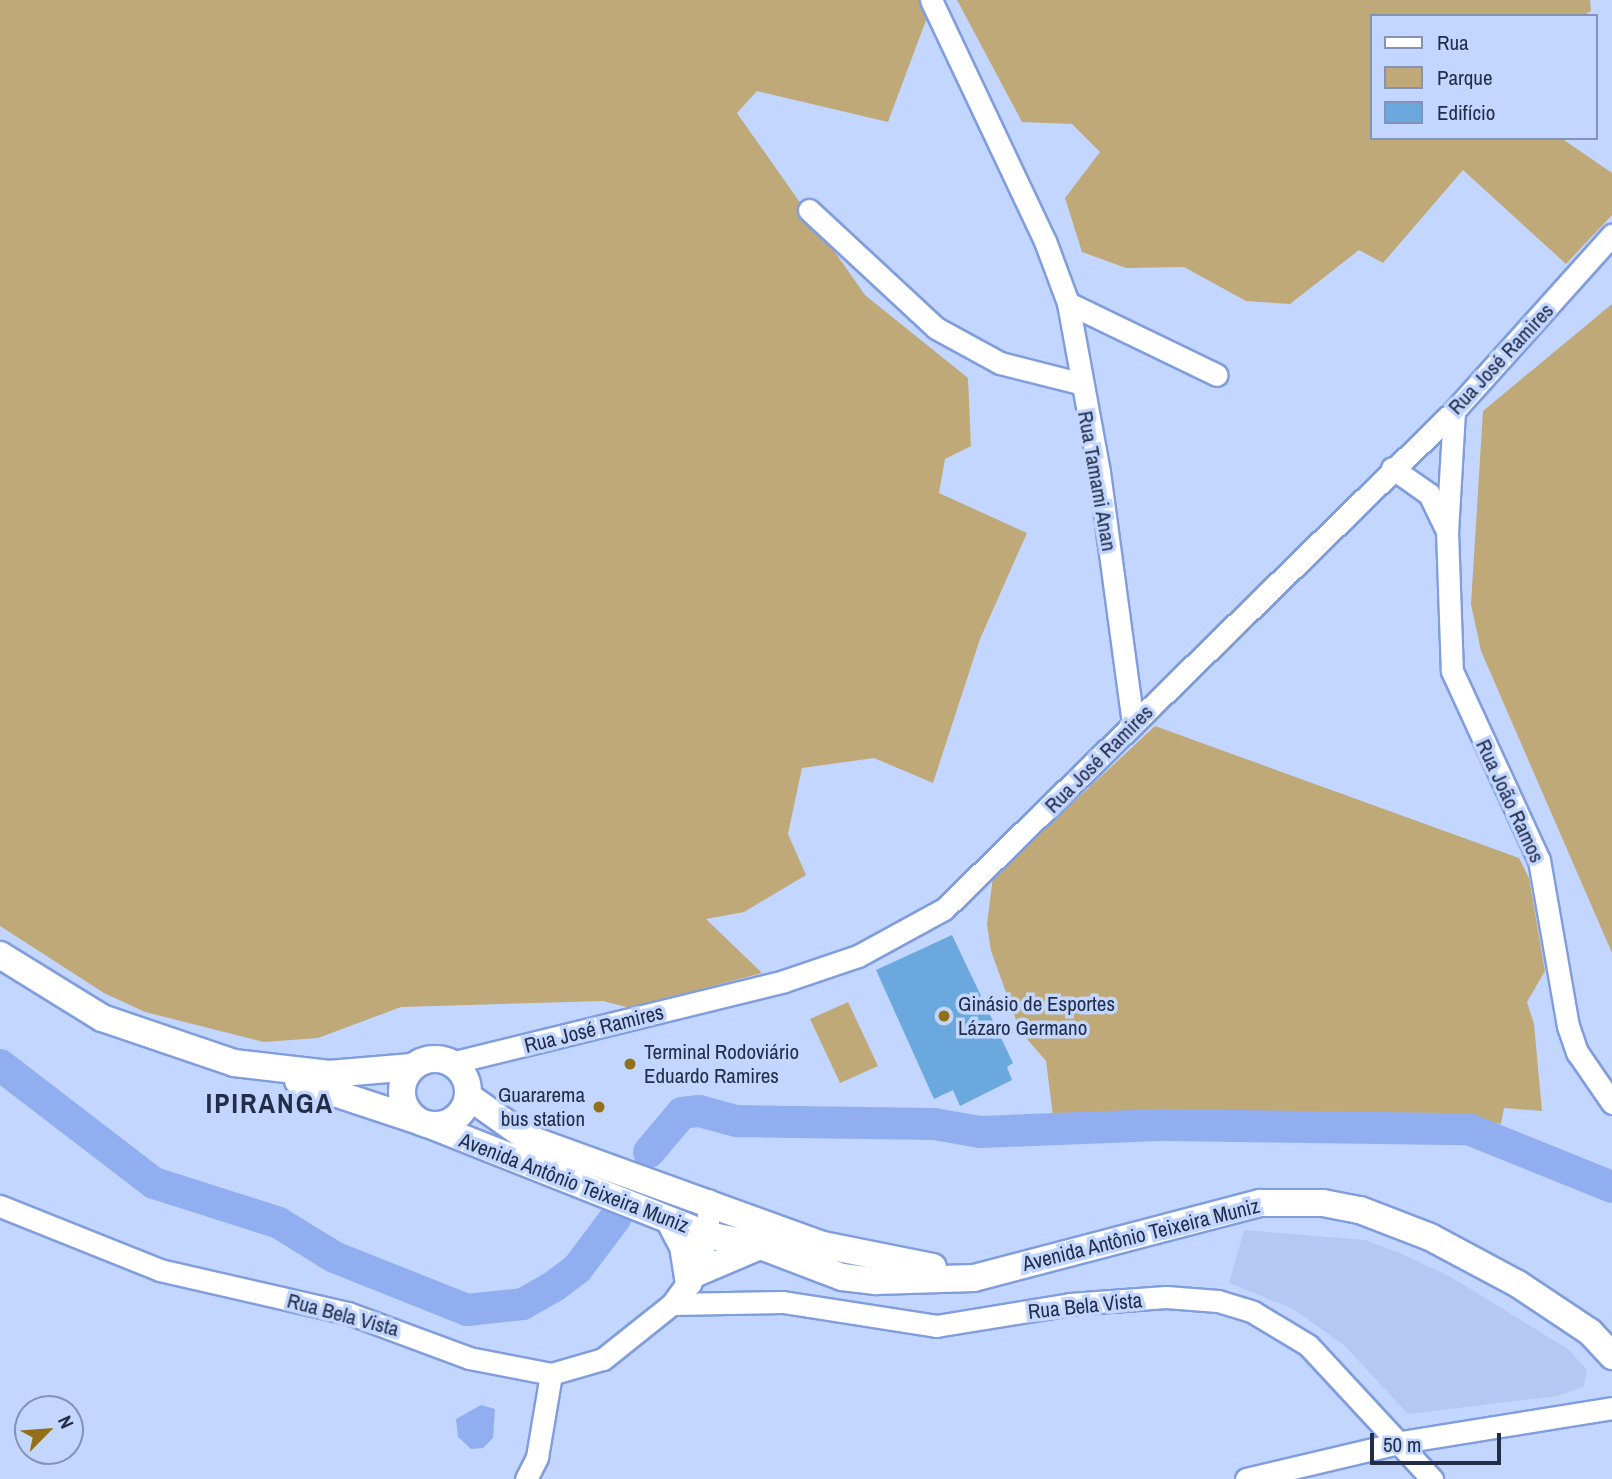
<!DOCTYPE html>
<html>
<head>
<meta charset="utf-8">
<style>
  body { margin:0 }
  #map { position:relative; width:1612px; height:1479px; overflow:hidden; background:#c3d6ff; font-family:"Archivo Narrow",sans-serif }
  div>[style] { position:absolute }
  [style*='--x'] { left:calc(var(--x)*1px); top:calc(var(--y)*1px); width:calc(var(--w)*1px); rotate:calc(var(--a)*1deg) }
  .built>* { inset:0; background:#b3c8f3 }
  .green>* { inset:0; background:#c0a978 }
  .water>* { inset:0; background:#91aff0 }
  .river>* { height:32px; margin:-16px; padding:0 16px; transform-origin:16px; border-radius:16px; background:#91aff0 }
  .building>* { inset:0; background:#6aa8dd }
  .roads { filter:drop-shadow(2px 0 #809ddd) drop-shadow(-2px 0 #809ddd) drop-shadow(0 2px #809ddd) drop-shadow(0 -2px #809ddd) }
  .minor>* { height:21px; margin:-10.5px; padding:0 10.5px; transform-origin:10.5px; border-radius:10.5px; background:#fff }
  .major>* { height:26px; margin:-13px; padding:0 13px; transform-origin:13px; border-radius:13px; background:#fff }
  .major>.ring { margin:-13px; padding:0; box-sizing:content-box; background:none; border:26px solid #fff; border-radius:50% }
  .dots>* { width:19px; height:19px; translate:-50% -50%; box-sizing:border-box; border:4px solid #c3d6ff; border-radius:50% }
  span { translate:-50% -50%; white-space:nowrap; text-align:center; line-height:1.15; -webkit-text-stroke:7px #c3d6ff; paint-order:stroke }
  .street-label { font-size:21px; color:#222d47 }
  .poi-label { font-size:21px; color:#222d47 }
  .left { translate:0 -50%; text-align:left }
  .right { translate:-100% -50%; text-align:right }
  .district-label { font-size:28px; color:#222d47; font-weight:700; letter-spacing:2px }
  .legend { position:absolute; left:1370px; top:14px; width:228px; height:126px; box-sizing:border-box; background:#c3d6ff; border:2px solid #8392b5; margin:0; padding:9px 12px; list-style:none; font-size:21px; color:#222d47 }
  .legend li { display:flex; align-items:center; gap:14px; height:35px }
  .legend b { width:35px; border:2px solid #8392b5 }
  .north { position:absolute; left:14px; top:1395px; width:70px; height:70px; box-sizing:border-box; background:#c3d6ff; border:2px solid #8392b5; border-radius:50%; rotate:65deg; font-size:19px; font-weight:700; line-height:28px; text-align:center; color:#222d47 }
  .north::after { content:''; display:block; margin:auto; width:24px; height:32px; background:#927017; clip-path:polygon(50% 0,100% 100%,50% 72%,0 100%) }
  .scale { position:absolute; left:1370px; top:1433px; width:131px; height:32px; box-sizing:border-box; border:4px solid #222d47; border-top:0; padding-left:9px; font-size:21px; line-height:24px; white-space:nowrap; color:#222d47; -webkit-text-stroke:5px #c3d6ff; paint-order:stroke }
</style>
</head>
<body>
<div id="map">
  <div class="built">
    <i style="clip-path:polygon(1244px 1230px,1365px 1240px,1400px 1253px,1449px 1276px,1568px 1349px,1587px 1370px,1584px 1386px,1558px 1396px,1408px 1414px,1344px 1345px,1293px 1309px,1229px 1283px)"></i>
  </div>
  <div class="green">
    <i style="clip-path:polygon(0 0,921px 0,928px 15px,888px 122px,757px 91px,737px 113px,865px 295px,968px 378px,971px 446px,945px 459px,939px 493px,1027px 533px,980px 639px,933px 783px,874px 758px,802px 768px,788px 834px,806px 875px,744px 912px,706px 919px,762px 973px,630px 1008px,603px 1001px,401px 1007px,318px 1038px,264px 1042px,145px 1012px,104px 993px,0 926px)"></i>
    <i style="clip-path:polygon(957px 0,1590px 0,1591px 11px,1583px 16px,1372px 16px,1372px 138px,1561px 138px,1612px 173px,1612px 215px,1566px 264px,1463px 170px,1383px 263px,1359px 250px,1290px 304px,1246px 301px,1184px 267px,1126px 268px,1082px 252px,1065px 198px,1100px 152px,1072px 124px,1022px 122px)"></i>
    <i style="clip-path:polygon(1612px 304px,1612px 953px,1481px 651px,1471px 604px,1483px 411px)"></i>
    <i style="clip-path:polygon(1155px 726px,1519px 858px,1529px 878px,1545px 971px,1527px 1002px,1534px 1024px,1542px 1111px,1504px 1108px,1501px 1124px,1454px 1114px,1053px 1116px,1046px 1061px,1020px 1031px,991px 951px,987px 924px,993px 877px)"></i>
    <i style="clip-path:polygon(848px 1002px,878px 1066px,840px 1083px,810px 1019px)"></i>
  </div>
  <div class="water">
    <i style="clip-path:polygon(481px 1405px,495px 1409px,493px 1438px,483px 1448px,471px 1449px,458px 1437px,456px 1419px)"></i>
  </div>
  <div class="river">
    <i style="--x:0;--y:1065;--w:194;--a:37.5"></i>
    <i style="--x:154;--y:1183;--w:131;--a:17.7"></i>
    <i style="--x:279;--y:1223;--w:65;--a:31.7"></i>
    <i style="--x:334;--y:1257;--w:143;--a:21.7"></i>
    <i style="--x:467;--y:1310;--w:56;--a:-6.1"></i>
    <i style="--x:523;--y:1304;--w:34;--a:-30"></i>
    <i style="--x:553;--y:1287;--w:30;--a:-37"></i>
    <i style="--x:577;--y:1269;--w:65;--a:-53.1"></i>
    <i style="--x:649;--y:1152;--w:51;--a:-49.8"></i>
    <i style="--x:682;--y:1113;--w:17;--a:-7"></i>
    <i style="--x:699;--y:1111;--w:39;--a:15"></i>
    <i style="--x:737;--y:1121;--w:197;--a:0.9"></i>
    <i style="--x:934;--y:1124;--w:47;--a:9.9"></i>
    <i style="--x:980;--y:1132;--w:186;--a:-2.2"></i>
    <i style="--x:1166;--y:1125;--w:302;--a:0.8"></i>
    <i style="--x:1468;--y:1129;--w:155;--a:21.9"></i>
  </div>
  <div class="building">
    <i style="clip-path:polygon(952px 935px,1013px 1063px,1007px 1067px,1012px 1080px,960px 1106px,953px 1090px,934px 1099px,876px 970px)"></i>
  </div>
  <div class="roads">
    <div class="minor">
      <i style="--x:931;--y:0;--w:267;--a:64.7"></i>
      <i style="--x:1045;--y:241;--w:66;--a:69.6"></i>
      <i style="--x:1068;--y:303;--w:172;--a:79.6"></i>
      <i style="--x:1099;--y:472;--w:254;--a:82.3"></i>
      <i style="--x:809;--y:210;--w:173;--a:42.9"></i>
      <i style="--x:936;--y:328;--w:73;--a:28.7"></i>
      <i style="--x:1000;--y:363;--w:81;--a:14.2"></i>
      <i style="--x:1068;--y:303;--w:165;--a:25.8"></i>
      <i style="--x:1454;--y:411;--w:120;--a:93.3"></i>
      <i style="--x:1447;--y:531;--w:140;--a:88"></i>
      <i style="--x:1452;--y:671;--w:208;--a:65.3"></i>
      <i style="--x:1539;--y:860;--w:169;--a:80.1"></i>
      <i style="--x:1568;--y:1026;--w:28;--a:71"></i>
      <i style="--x:1577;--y:1052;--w:62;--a:55.5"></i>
      <i style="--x:1392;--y:468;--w:45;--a:35.1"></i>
      <i style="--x:1429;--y:494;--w:39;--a:64"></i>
      <i style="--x:451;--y:1063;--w:343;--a:-13.8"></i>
      <i style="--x:784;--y:981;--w:78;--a:-18.7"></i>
      <i style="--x:858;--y:956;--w:98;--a:-28.7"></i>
      <i style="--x:944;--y:909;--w:713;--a:-44.32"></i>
      <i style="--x:1454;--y:411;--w:237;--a:-48.1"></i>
      <i style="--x:0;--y:1206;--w:172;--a:21.8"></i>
      <i style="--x:160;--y:1270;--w:193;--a:12.9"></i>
      <i style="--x:348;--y:1313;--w:129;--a:20.4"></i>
      <i style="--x:469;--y:1358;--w:84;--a:11"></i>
      <i style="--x:551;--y:1374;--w:54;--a:-16.1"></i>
      <i style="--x:603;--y:1359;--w:88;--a:-38.6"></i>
      <i style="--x:672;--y:1304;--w:37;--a:-54"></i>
      <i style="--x:694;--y:1274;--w:41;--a:-70.3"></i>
      <i style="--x:708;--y:1235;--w:35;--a:-90"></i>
      <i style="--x:672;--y:1304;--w:111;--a:-1"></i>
      <i style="--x:783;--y:1302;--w:155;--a:8.9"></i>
      <i style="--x:936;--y:1326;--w:136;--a:-9.3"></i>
      <i style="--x:1070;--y:1304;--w:96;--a:-4.2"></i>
      <i style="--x:1166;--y:1297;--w:52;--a:4.4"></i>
      <i style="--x:1218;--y:1301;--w:37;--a:17"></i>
      <i style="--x:1253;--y:1312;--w:64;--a:31"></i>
      <i style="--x:1308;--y:1345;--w:183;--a:47.2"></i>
      <i style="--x:526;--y:1479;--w:25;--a:-63"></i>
      <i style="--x:537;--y:1457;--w:84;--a:-80.4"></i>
      <i style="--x:1246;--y:1479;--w:160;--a:-13.3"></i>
      <i style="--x:1402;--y:1442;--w:213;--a:-9.2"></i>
    </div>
    <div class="major">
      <i style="--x:0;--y:955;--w:120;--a:31.7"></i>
      <i style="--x:102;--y:1018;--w:139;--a:18.8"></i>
      <i style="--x:234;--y:1063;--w:96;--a:6.6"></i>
      <i style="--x:329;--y:1074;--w:83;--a:-4.8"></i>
      <i class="ring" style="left:402px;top:1059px;width:40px;height:40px"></i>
      <i style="--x:298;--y:1081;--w:124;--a:18.3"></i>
      <i style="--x:468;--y:1096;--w:72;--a:35.4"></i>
      <i style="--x:527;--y:1138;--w:315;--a:19.9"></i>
      <i style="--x:823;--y:1245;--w:112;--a:11.3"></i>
      <i style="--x:430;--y:1125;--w:299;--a:21.6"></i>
      <i style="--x:708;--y:1235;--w:54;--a:11.7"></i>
      <i style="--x:761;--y:1246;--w:87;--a:20.9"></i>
      <i style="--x:842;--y:1277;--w:34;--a:7"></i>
      <i style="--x:876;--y:1281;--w:98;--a:-1.8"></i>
      <i style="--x:974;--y:1278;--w:296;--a:-14.7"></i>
      <i style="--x:1260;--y:1203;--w:63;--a:0"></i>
      <i style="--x:1323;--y:1203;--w:38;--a:11"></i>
      <i style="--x:1360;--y:1210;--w:75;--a:21.1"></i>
      <i style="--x:1430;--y:1237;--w:100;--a:28.1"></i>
      <i style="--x:1518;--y:1284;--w:87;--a:33.7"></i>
      <i style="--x:1590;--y:1332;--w:33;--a:47"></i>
      <i style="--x:670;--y:1222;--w:27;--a:62"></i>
      <i style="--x:683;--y:1246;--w:37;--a:81"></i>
      <i style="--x:694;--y:1274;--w:72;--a:-23"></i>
    </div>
  </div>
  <div class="dots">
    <i style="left:944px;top:1016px;background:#927017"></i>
    <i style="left:630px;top:1064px;background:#927017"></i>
    <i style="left:599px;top:1107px;background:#927017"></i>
  </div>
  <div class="street-label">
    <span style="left:1501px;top:359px;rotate:-47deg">Rua José Ramires</span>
    <span style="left:1097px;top:481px;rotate:80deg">Rua Tamami Anan</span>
    <span style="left:1099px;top:759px;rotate:-45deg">Rua José Ramires</span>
    <span style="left:1510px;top:801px;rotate:65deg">Rua João Ramos</span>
    <span style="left:594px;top:1029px;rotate:-14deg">Rua José Ramires</span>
    <span style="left:574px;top:1183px;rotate:21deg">Avenida Antônio Teixeira Muniz</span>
    <span style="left:1141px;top:1235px;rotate:-14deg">Avenida Antônio Teixeira Muniz</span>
    <span style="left:1085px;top:1306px;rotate:-6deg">Rua Bela Vista</span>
    <span style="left:343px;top:1315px;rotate:15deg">Rua Bela Vista</span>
  </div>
  <div class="poi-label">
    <span class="left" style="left:958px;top:1016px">Ginásio de Esportes<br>Lázaro Germano</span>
    <span class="left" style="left:644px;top:1064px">Terminal Rodoviário<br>Eduardo Ramires</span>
    <span class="right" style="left:585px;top:1107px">Guararema<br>bus station</span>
  </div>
  <div class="district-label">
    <span style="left:270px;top:1103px">IPIRANGA</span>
  </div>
  <ul class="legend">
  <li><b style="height:9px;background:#fff"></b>Rua</li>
  <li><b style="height:19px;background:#c0a978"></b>Parque</li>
  <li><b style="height:19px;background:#6aa8dd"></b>Edifício</li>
  </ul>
  <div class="north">N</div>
  <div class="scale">50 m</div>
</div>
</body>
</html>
